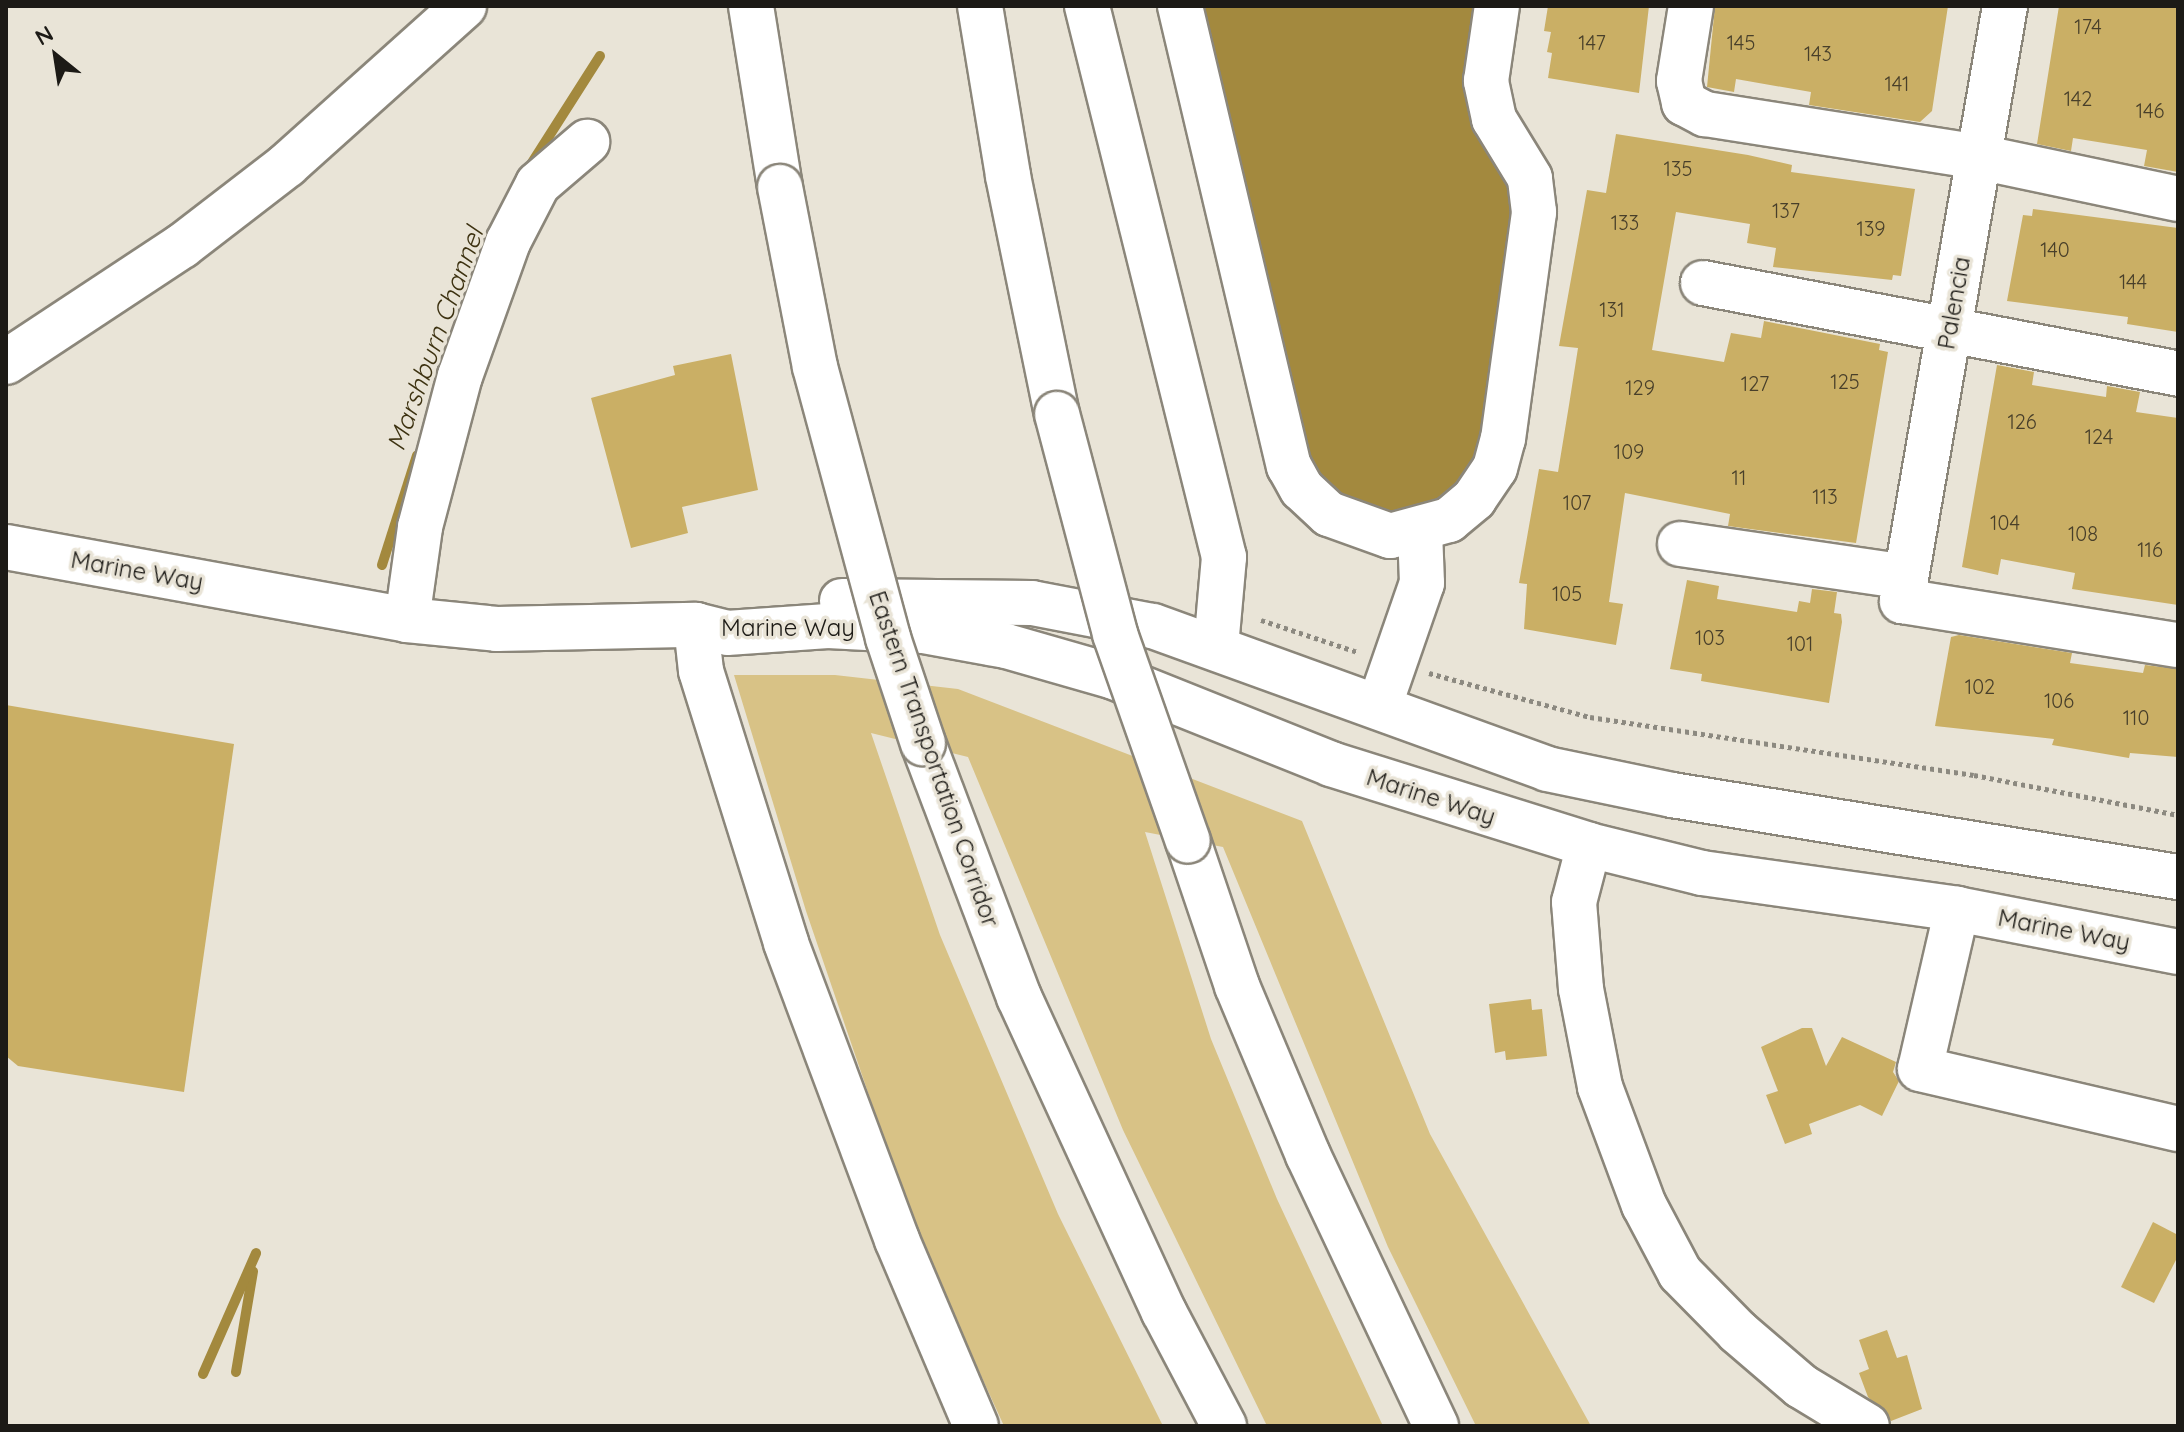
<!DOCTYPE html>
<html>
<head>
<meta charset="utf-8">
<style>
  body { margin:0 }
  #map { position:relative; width:2184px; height:1432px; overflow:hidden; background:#e9e4d7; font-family:Quicksand,sans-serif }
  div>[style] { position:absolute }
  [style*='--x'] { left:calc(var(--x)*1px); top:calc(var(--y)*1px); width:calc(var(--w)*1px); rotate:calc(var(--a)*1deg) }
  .green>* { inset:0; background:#d8c286 }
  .water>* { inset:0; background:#a3893e }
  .stream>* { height:10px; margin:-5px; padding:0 5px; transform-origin:5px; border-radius:5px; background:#a3893e }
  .building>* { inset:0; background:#caaf65 }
  .path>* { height:5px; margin-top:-2.5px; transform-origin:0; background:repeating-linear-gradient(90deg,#8c8980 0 4px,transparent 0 8px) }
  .roads { filter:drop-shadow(2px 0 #8b867a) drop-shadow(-2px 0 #8b867a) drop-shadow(0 2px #8b867a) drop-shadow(0 -2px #8b867a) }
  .minor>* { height:44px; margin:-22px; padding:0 22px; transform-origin:22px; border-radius:22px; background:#fff }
  .major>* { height:44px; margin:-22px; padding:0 22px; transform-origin:22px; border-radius:22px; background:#fff }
  .highway>* { height:44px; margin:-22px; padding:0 22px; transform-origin:22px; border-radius:22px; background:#fff }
  .bridges { filter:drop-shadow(2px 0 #8b867a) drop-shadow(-2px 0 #8b867a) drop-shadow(0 2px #8b867a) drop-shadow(0 -2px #8b867a) }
  .highway-bridge>* { height:44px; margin:-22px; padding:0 22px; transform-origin:22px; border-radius:22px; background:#fff }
  span { translate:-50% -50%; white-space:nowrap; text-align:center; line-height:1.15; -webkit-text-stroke:7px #e9e4d7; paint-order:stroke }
  .number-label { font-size:20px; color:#483f2a }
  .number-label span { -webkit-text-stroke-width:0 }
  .street-label { font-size:24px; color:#1c1a16 }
  .water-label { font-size:26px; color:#3d3211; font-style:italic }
  .frame { position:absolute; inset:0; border:8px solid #1c1a16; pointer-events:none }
  .north { position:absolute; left:16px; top:16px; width:80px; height:80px; -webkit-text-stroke:6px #e9e4d7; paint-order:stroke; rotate:330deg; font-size:22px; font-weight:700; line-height:32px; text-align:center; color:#1c1a16 }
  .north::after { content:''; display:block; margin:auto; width:28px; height:36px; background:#1c1a16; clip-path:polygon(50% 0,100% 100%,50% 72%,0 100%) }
</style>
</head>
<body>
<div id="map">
  <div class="green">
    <i style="clip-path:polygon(734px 675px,835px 675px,958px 689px,1302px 821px,1430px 1134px,1591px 1426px,1476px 1426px,1388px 1247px,1223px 847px,1145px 832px,1211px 1039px,1277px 1199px,1383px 1426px,1267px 1426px,1123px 1130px,968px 757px,871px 733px,940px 935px,1058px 1214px,1163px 1426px,1004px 1426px,916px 1233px,806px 911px)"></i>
  </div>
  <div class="water">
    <i style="clip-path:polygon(1193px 6px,1482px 6px,1520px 201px,1488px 454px,1466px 489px,1426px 515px,1354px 511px,1308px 473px)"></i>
  </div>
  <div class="stream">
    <i style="--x:528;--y:169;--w:134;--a:-57.5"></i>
    <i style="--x:382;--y:565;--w:115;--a:-72.3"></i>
    <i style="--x:236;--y:1372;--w:102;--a:-80.4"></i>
    <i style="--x:203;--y:1374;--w:132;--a:-66.3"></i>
  </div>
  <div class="building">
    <i style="clip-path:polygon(1548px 6px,1649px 6px,1639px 93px,1548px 78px,1552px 53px,1547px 52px,1551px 32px,1544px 31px)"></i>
    <i style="clip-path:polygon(1715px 6px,1948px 6px,1932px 111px,1920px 122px,1809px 105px,1811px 92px,1736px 79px,1734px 92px,1707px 87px)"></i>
    <i style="clip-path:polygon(2059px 6px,2178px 6px,2178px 172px,2144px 166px,2147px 150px,2073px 138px,2071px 151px,2037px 144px)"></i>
    <i style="clip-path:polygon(1616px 134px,1748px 155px,1792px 165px,1791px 172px,1915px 189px,1901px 276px,1893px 275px,1892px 280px,1773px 267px,1776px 248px,1747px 243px,1750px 224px,1676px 212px,1652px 350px,1724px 362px,1731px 333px,1761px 338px,1764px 321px,1880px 344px,1879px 350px,1888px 352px,1856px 543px,1728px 526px,1730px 514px,1625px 493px,1609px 602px,1623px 604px,1616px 645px,1524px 629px,1527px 584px,1519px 583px,1539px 469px,1558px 472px,1569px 405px,1578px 348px,1559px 346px,1587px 190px,1606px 193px)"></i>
    <i style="clip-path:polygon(2033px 209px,2178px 228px,2178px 332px,2127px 324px,2128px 317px,2007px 301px,2023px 215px,2032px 216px)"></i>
    <i style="clip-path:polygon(731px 354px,758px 490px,682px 507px,688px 533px,631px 548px,591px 398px,675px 375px,673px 366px)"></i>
    <i style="clip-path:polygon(1997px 365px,2034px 372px,2032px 385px,2106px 397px,2107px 386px,2140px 392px,2136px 412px,2178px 418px,2178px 605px,2072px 589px,2075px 573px,2001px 559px,1998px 575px,1962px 567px)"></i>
    <i style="clip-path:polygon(1687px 580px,1719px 586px,1717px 599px,1797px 612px,1799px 601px,1810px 603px,1812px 589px,1837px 592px,1834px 613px,1841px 614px,1842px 622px,1829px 703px,1701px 681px,1702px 674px,1670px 669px)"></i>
    <i style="clip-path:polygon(1959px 635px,2072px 653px,2070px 663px,2143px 673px,2145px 665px,2178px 669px,2178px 757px,2130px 753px,2129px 758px,2052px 745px,2054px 739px,1935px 726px,1951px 637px)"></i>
    <i style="clip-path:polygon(6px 705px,234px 744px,184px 1092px,18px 1066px,6px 1056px)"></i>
    <i style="clip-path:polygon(1531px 999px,1532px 1010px,1542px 1009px,1547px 1056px,1506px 1060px,1505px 1051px,1495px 1053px,1489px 1004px)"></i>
    <i style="clip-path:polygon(1802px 1028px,1812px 1028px,1826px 1066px,1842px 1037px,1896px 1062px,1893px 1072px,1899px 1081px,1882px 1116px,1860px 1105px,1809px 1124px,1812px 1134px,1785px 1144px,1766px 1095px,1778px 1091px,1761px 1047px)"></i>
    <i style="clip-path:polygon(2153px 1222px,2178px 1235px,2178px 1256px,2154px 1303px,2121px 1287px)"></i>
    <i style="clip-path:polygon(1887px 1330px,1897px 1358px,1907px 1355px,1922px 1409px,1891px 1421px,1868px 1397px,1859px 1373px,1869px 1369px,1859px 1340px)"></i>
  </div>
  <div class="path">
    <i style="--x:1261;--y:620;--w:102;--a:18.3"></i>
    <i style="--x:1429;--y:673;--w:167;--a:15.3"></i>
    <i style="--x:1590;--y:717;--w:388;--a:8.6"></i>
    <i style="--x:1974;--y:775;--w:208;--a:11.1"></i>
  </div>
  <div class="roads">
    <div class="minor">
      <i style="--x:1087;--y:6;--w:568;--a:76.04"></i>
      <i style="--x:1224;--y:557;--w:90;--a:95.1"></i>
      <i style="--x:1180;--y:6;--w:473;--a:76.7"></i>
      <i style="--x:1289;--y:466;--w:26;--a:61"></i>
      <i style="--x:1302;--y:489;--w:37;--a:43"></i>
      <i style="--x:1329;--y:514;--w:65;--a:19.8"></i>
      <i style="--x:1390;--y:536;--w:61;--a:-15.2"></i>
      <i style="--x:1449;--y:520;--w:33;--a:-40"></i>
      <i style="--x:1474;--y:499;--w:37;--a:-56"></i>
      <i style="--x:1495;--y:468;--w:30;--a:-75"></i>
      <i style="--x:1503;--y:439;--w:229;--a:-82.2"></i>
      <i style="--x:1534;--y:212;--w:34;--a:-97"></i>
      <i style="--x:1530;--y:178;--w:69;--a:-121.4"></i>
      <i style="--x:1494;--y:119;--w:39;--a:-102"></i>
      <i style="--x:1486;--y:81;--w:76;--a:-81.7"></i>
      <i style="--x:1691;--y:6;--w:76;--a:99.1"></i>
      <i style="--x:1679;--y:81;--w:23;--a:77"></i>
      <i style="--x:1684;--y:103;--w:24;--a:28"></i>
      <i style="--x:1705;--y:114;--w:277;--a:8.9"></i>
      <i style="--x:1979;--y:157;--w:203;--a:11.9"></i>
      <i style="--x:2005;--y:6;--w:604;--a:99.82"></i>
      <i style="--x:1902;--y:601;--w:279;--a:9.1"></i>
      <i style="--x:1703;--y:283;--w:484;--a:10.8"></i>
      <i style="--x:1680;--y:544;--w:228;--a:8.3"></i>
      <i style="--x:407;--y:620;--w:94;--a:-82"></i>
      <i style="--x:420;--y:527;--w:156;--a:-75.2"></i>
      <i style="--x:460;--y:376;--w:142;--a:-70.3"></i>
      <i style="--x:508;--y:242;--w:65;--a:-62.7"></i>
      <i style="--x:538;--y:184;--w:65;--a:-40.6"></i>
      <i style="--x:696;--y:625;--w:46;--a:83.8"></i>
      <i style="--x:701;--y:671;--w:285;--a:72.6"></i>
      <i style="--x:786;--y:943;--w:317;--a:69.5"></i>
      <i style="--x:897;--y:1240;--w:202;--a:67"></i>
      <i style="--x:1379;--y:707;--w:131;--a:-70.9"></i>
      <i style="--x:1422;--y:583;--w:51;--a:-92.2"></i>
      <i style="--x:1589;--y:845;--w:59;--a:104.7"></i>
      <i style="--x:1574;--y:902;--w:87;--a:85.4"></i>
      <i style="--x:1581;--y:989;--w:100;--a:79"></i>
      <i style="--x:1600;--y:1087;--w:126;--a:69.6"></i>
      <i style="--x:1644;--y:1205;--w:77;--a:62.1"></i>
      <i style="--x:1680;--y:1273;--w:83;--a:45.5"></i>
      <i style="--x:1738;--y:1332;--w:83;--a:40.6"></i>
      <i style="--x:1801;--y:1386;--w:77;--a:31.2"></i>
      <i style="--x:1957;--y:909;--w:164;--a:103"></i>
      <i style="--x:1920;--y:1069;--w:265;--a:13.1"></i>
    </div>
    <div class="major">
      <i style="--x:6;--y:547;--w:408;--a:10.3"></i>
      <i style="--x:407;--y:620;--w:90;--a:5.7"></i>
      <i style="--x:497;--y:629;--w:199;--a:-1.2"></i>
      <i style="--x:696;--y:625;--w:32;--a:14"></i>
      <i style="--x:727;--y:633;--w:101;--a:-4"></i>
      <i style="--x:828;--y:626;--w:96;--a:3"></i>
      <i style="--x:924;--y:631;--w:83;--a:10.4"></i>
      <i style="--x:1006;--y:646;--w:112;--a:16"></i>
      <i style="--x:1114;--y:677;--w:234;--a:21.8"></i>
      <i style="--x:1331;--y:764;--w:270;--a:17.4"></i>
      <i style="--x:1589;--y:845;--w:116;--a:13.9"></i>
      <i style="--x:1702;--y:873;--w:258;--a:8"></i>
      <i style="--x:1957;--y:909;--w:225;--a:11"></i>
      <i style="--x:842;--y:601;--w:190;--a:0.6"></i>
      <i style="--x:1032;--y:603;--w:123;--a:10.8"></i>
      <i style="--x:1153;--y:626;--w:419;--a:19.9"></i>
      <i style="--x:1547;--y:769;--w:128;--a:11.7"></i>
      <i style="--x:1672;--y:795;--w:513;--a:9.21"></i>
    </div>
    <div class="highway">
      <i style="--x:751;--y:6;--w:183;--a:80.9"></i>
      <i style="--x:980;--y:6;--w:172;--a:80.6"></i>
      <i style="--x:1008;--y:176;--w:243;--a:78.4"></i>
      <i style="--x:6;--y:362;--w:211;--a:-33.4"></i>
      <i style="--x:182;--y:246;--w:133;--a:-37.6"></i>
      <i style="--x:287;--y:165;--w:238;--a:-41.9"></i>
      <i style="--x:923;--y:743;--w:272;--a:69.3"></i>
      <i style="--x:1019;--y:997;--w:347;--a:65.3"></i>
      <i style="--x:1164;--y:1312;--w:129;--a:62.2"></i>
      <i style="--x:1188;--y:841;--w:153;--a:71.3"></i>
      <i style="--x:1237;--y:986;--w:183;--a:67.2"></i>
      <i style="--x:1308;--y:1155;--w:300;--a:64.7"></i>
    </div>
  </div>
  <div class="bridges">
    <div class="highway-bridge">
      <i style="--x:780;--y:187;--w:183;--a:79"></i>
      <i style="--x:815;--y:367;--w:281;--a:74.9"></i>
      <i style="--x:888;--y:638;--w:111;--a:71.6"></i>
      <i style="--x:1057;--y:414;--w:228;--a:75.2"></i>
      <i style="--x:1115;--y:634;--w:219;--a:70.6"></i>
    </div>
  </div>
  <div class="number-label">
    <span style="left:2088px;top:26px">174</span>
    <span style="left:1592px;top:42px">147</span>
    <span style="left:1741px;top:42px">145</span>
    <span style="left:1818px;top:53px">143</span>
    <span style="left:1897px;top:83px">141</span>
    <span style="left:2078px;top:98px">142</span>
    <span style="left:2150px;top:110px">146</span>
    <span style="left:1678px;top:168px">135</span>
    <span style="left:1786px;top:210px">137</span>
    <span style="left:1625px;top:222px">133</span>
    <span style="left:1871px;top:228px">139</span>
    <span style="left:2055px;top:249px">140</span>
    <span style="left:2133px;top:281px">144</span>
    <span style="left:1612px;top:309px">131</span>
    <span style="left:1845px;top:381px">125</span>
    <span style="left:1755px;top:383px">127</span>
    <span style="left:1640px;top:387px">129</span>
    <span style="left:2022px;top:421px">126</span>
    <span style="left:2099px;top:436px">124</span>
    <span style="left:1629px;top:451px">109</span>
    <span style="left:1739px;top:477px">11</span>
    <span style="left:1825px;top:496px">113</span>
    <span style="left:1577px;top:502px">107</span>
    <span style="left:2005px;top:522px">104</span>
    <span style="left:2083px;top:533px">108</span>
    <span style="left:2150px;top:549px">116</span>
    <span style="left:1567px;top:593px">105</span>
    <span style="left:1710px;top:637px">103</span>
    <span style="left:1800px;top:643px">101</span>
    <span style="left:1980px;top:686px">102</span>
    <span style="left:2059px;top:700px">106</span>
    <span style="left:2136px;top:717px">110</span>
  </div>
  <div class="street-label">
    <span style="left:1954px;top:303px;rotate:-80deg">Palencia</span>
    <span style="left:137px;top:571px;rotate:10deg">Marine Way</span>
    <span style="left:788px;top:628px">Marine Way</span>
    <span style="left:934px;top:759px;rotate:71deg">Eastern Transportation Corridor</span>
    <span style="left:1431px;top:797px;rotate:18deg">Marine Way</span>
    <span style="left:2064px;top:930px;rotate:11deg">Marine Way</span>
  </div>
  <div class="water-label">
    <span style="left:435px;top:339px;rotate:-70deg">Marshburn Channel</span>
  </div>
  <div class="frame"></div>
  <div class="north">N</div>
</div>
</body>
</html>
